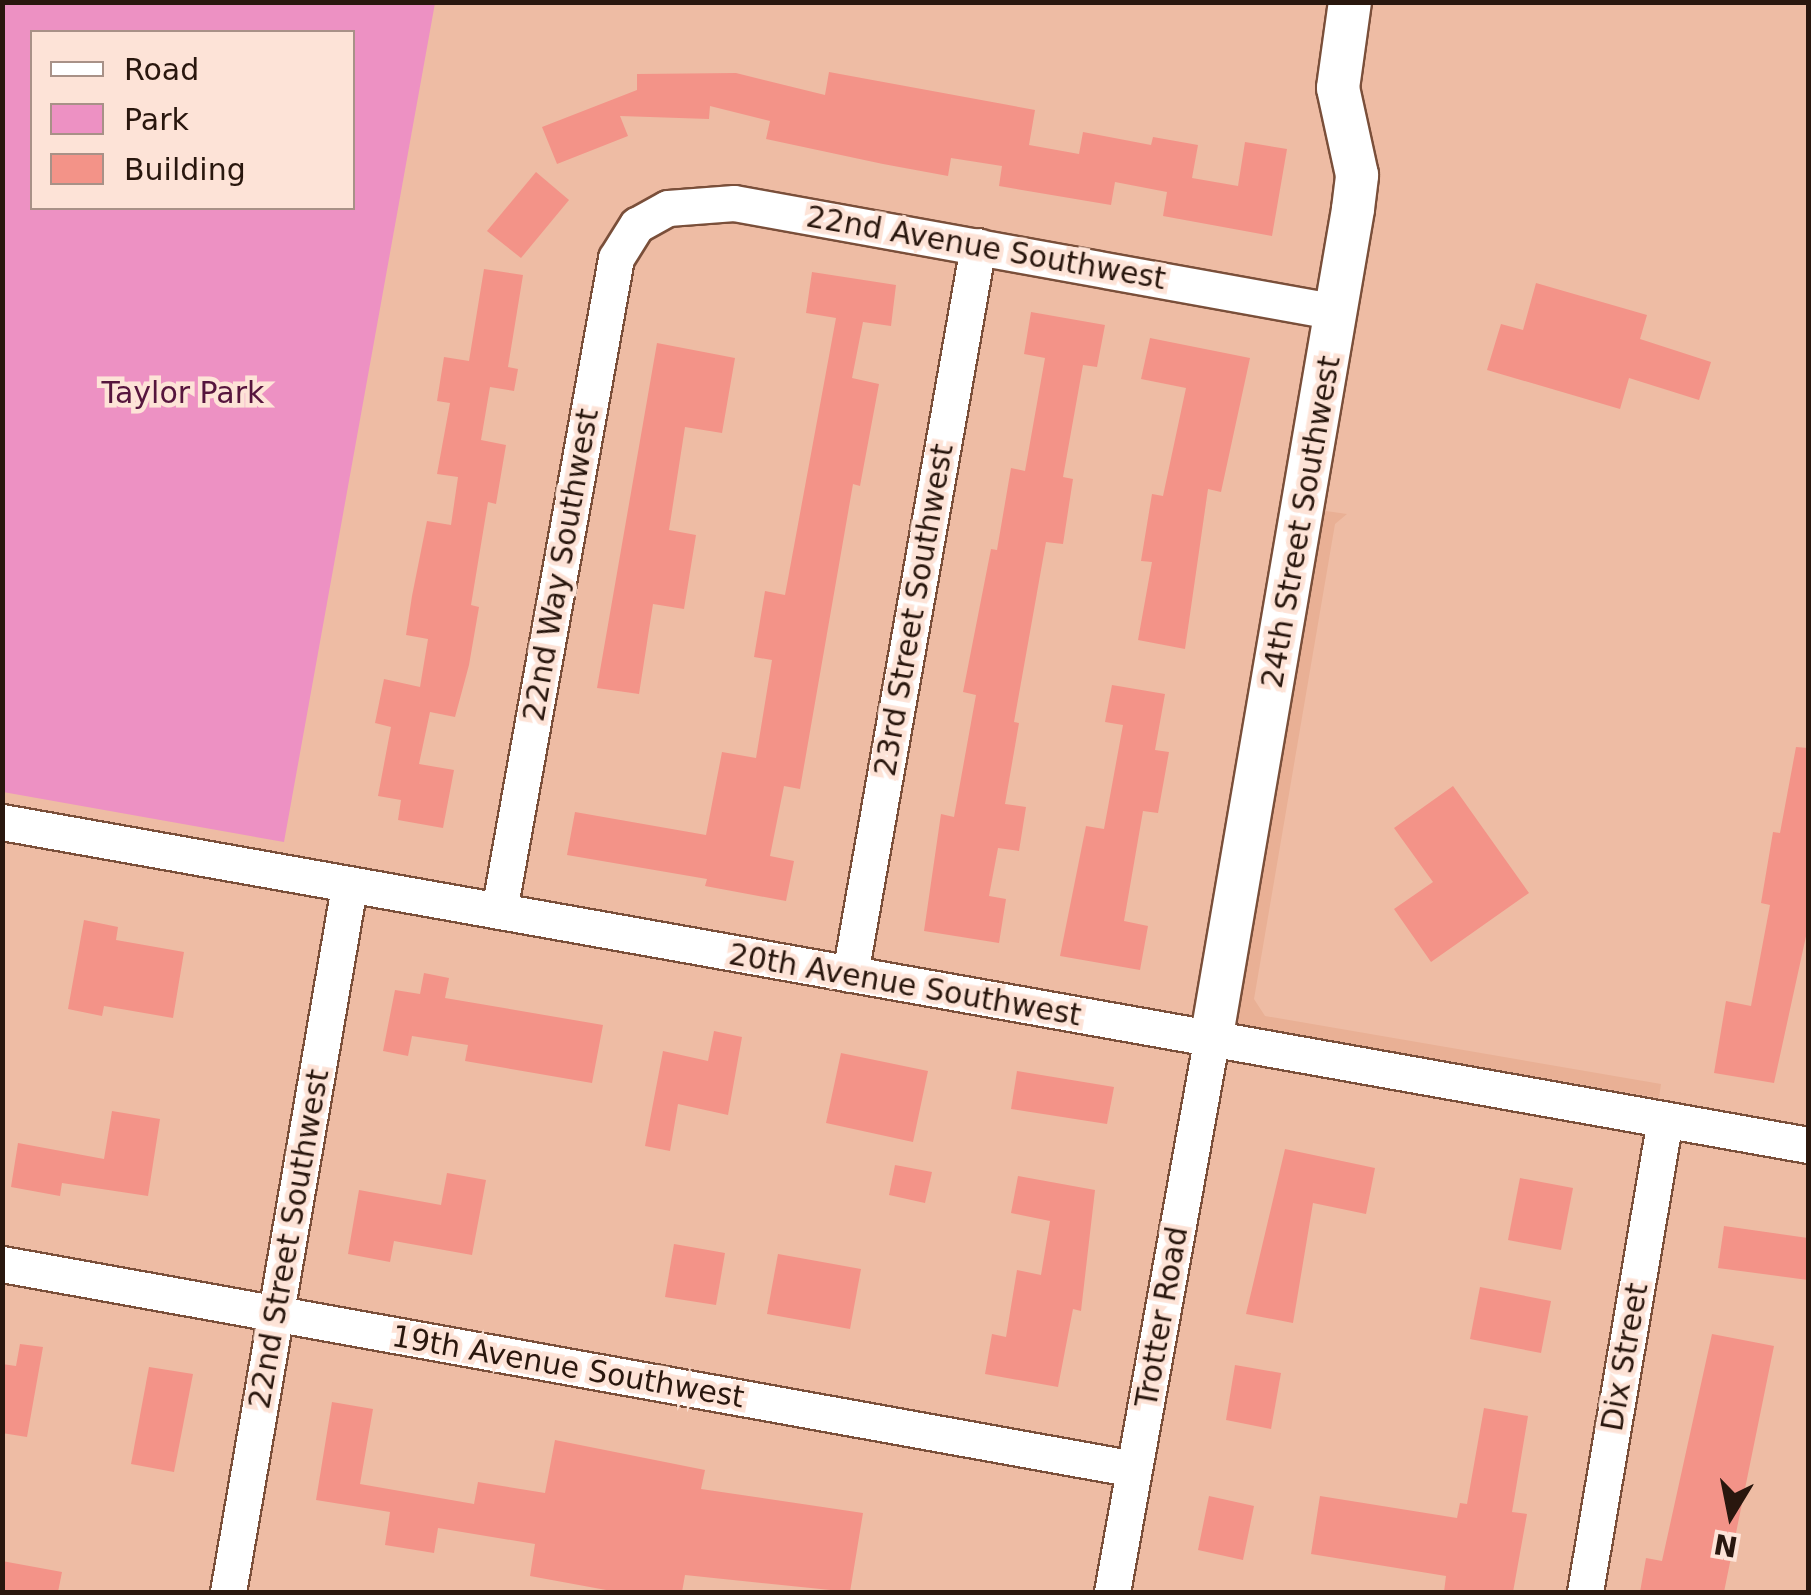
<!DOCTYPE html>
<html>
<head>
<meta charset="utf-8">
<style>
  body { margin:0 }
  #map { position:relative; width:1811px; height:1595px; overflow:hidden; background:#eebca4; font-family:"DejaVu Sans",sans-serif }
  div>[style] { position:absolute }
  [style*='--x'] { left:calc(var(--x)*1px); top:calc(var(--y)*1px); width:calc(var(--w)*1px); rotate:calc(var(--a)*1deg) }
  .built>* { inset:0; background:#e9b095 }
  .green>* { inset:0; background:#ed91c3 }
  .building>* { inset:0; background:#f39388 }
  .roads { filter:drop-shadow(2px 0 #7a4f3a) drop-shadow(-2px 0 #7a4f3a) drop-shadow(0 2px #7a4f3a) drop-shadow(0 -2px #7a4f3a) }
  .minor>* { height:35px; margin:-17.5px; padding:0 17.5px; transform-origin:17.5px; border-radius:17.5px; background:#fff }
  .tertiary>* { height:42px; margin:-21px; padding:0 21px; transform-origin:21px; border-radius:21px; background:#fff }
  span { translate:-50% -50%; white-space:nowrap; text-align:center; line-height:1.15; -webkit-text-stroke:9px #fde3d7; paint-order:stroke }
  .street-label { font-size:30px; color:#29170e }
  .park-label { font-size:30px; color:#56153d }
  .frame { position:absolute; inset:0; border:5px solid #29170e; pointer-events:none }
  .legend { position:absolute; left:30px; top:30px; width:325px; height:180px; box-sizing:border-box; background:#fde3d7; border:2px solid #a89187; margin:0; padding:12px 18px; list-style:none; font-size:30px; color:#29170e }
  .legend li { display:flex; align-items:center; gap:20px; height:50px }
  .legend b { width:50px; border:2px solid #a89187 }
  .north { position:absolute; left:1681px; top:1465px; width:100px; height:100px; -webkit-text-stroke:8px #fde3d7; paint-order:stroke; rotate:190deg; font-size:28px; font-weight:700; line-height:40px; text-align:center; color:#29170e }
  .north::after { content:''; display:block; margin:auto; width:35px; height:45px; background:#29170e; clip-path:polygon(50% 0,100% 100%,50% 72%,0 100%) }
</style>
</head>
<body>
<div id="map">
  <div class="built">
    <i style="clip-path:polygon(1319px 510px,1347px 514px,1335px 524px,1254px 999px,1265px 1016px,1661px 1084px,1659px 1098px,1230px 1023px)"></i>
  </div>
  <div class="green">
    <i style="clip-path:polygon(evenodd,2px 3px,435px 3px,284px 842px,3px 792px,2px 3px,32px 32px,352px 32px,352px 208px,32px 208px,32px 32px)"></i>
  </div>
  <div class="building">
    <i style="clip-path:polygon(829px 72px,1035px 110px,1029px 145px,1079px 154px,1083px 132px,1151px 145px,1153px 137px,1198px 145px,1192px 178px,1238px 186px,1245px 142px,1287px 149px,1272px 236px,1163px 216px,1167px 192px,1115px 182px,1111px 205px,999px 186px,1002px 166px,951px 158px,948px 176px,883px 164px,766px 139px,770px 121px,710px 106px,709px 119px,620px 116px,628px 136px,557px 164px,542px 127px,637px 90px,637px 74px,736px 73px,825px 95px)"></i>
    <i style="clip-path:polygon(536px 172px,569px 200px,521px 258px,487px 231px)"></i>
    <i style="clip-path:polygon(484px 269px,523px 275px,508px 367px,518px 369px,514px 391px,490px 387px,481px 440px,506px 445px,496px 504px,488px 502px,471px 605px,479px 607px,469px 665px,455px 717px,430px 712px,419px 764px,454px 770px,443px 828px,398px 820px,401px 800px,378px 796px,391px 727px,375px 723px,384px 679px,420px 687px,428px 639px,406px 635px,412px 596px,427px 521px,451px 525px,458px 477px,437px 474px,450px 403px,437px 401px,444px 357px,469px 361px)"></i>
    <i style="clip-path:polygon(812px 272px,896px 285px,891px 326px,863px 322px,852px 378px,879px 384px,860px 486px,853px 484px,800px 789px,784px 786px,770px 856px,794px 861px,786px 901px,705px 886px,707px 879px,567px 855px,575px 812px,706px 835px,722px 752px,756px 758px,772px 660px,754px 657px,765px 591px,785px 595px,836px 318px,806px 313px)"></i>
    <i style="clip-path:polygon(1536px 283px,1647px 315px,1640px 339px,1711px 362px,1699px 400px,1629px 378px,1620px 409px,1487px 370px,1501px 324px,1523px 330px)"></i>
    <i style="clip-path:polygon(1031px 312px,1105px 325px,1097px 367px,1083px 365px,1063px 477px,1073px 479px,1063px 544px,1046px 542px,1014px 722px,1019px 723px,1005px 804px,1026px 807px,1019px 851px,998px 848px,989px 896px,1006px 899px,999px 943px,924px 931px,941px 814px,954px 817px,976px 695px,963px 692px,991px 549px,997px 550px,1011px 468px,1025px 471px,1045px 358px,1024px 354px)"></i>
    <i style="clip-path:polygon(1150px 338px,1250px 358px,1221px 492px,1208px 489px,1185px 649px,1138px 640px,1152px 562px,1141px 561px,1152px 494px,1163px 496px,1186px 388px,1141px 379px)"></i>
    <i style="clip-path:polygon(657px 343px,735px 358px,722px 433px,685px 427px,669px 530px,696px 535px,684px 609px,653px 604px,639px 694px,597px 688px)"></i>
    <i style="clip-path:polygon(1112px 685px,1165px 694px,1155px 750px,1169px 752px,1158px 813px,1143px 811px,1124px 921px,1148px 926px,1140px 970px,1060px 956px,1086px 826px,1104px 829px,1123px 725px,1105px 722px)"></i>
    <i style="clip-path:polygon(1796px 747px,1808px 748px,1808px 927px,1774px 1083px,1714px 1073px,1726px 1001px,1751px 1006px,1770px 905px,1761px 903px,1773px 832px,1780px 833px)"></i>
    <i style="clip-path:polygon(1453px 786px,1529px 893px,1431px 962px,1394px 909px,1433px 882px,1394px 828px)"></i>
    <i style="clip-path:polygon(84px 920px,118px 927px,116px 940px,184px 952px,173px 1018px,104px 1006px,102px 1016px,68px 1009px)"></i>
    <i style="clip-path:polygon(424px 973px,449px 978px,445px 998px,603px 1025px,592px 1083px,465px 1061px,468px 1045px,412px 1036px,408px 1056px,383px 1051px,395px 990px,420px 994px)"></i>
    <i style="clip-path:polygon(714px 1031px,742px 1037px,728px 1115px,678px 1104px,670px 1151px,645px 1146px,663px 1051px,708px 1061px)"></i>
    <i style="clip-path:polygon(841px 1053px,928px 1071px,913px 1142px,826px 1123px)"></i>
    <i style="clip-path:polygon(1017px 1071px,1114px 1087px,1107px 1124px,1011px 1109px)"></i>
    <i style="clip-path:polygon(112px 1111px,160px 1119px,148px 1196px,62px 1183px,60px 1196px,11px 1187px,18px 1143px,104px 1159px)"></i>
    <i style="clip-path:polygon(1285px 1149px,1375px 1168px,1366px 1214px,1313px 1203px,1293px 1323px,1246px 1314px)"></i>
    <i style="clip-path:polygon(895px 1165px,932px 1172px,925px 1203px,889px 1195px)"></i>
    <i style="clip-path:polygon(447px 1173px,486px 1180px,472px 1255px,394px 1241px,390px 1262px,348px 1254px,359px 1190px,441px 1205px)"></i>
    <i style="clip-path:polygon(1018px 1176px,1095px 1190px,1081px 1311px,1073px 1309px,1058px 1387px,985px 1374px,992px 1334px,1006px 1337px,1017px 1270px,1041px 1275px,1050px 1221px,1011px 1213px)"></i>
    <i style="clip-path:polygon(1520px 1178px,1573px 1188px,1561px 1250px,1508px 1240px)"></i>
    <i style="clip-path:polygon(1724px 1226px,1808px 1238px,1808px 1280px,1718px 1268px)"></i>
    <i style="clip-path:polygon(674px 1244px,725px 1253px,716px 1305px,665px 1297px)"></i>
    <i style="clip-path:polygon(778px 1254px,861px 1269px,850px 1329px,767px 1314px)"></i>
    <i style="clip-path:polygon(1480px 1287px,1551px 1301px,1541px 1353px,1470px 1339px)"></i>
    <i style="clip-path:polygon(1712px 1334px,1774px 1346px,1724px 1592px,1640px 1592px,1646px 1558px,1662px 1561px)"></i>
    <i style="clip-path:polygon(20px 1344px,43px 1347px,27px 1437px,2px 1433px,2px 1364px,16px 1366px)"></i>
    <i style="clip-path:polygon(1235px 1365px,1281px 1373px,1271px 1429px,1226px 1420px)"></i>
    <i style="clip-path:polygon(149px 1367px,193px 1374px,174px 1472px,131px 1464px)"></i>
    <i style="clip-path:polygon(332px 1402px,373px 1409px,360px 1484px,474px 1504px,478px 1482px,545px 1493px,555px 1440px,705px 1470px,701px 1489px,863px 1513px,850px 1592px,685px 1575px,682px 1592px,617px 1592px,530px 1576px,535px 1544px,438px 1528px,434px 1553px,385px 1545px,390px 1512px,316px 1500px)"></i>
    <i style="clip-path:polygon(1484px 1408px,1528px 1416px,1512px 1512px,1527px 1514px,1513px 1592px,1444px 1592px,1446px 1576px,1311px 1554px,1320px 1496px,1457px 1518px,1460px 1503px,1467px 1504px)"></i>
    <i style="clip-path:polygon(1209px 1496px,1254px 1506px,1243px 1560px,1198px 1550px)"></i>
    <i style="clip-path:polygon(2px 1561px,62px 1572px,58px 1592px,2px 1592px)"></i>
  </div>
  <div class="roads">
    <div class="minor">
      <i style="--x:2;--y:822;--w:1835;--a:10.14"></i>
      <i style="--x:499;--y:911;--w:663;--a:-79.84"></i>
      <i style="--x:616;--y:258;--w:39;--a:-58"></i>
      <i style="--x:637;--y:225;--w:35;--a:-29"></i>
      <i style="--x:668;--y:208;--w:66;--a:-4.3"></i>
      <i style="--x:734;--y:203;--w:613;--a:10.25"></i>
      <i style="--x:850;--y:974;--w:739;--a:-80.03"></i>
      <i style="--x:2;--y:1264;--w:1150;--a:10.26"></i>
      <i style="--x:228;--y:1592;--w:716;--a:-80.27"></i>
      <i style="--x:1112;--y:1592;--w:560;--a:-79.81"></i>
      <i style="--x:1585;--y:1592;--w:478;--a:-80.4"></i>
    </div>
    <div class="tertiary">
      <i style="--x:1211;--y:1041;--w:844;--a:-80.31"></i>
      <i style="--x:1353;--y:209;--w:34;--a:-83"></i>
      <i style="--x:1357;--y:175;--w:89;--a:-102.3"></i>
      <i style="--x:1338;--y:88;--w:87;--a:-82.1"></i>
    </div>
  </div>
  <div class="street-label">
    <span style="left:986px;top:248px;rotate:10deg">22nd Avenue Southwest</span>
    <span style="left:1301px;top:522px;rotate:-80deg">24th Street Southwest</span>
    <span style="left:561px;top:565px;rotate:-80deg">22nd Way Southwest</span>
    <span style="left:914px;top:610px;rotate:-80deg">23rd Street Southwest</span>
    <span style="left:905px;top:985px;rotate:10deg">20th Avenue Southwest</span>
    <span style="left:289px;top:1239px;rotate:-80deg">22nd Street Southwest</span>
    <span style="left:1162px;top:1317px;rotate:-80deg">Trotter Road</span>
    <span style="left:1625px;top:1357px;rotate:-80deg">Dix Street</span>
    <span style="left:568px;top:1367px;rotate:10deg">19th Avenue Southwest</span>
  </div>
  <div class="park-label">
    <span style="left:183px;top:393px">Taylor Park</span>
  </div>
  <div class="frame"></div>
  <ul class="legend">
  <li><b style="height:12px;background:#fff"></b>Road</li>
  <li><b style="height:28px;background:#ed91c3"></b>Park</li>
  <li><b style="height:28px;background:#f39388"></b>Building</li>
  </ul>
  <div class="north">N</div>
</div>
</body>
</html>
